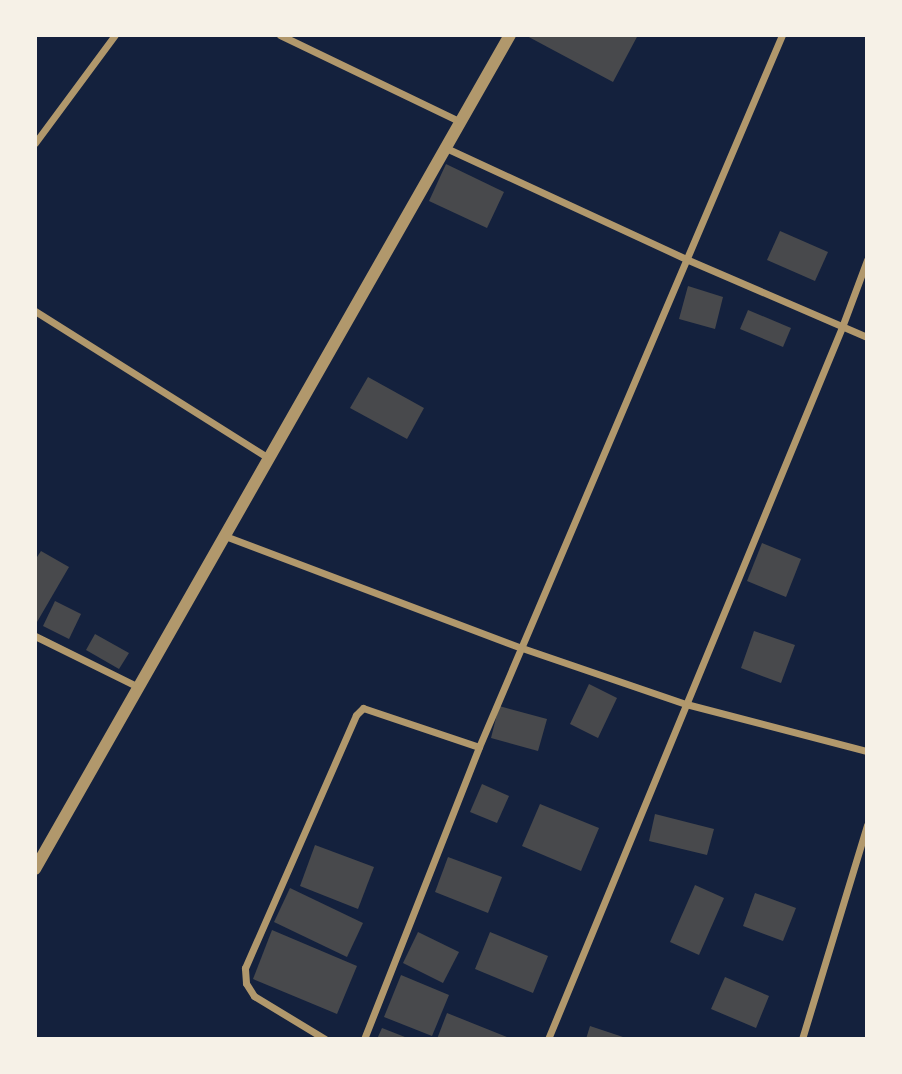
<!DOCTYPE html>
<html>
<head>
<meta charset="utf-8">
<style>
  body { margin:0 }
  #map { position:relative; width:902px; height:1074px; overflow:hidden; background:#14213d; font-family:"Varela Round",sans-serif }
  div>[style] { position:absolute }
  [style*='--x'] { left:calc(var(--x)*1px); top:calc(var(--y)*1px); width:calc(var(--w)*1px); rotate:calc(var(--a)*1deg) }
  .building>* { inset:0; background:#48494c }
  .minor>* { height:7px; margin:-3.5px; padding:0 3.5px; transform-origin:3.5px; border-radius:3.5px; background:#b1986c }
  .tertiary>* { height:12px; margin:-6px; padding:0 6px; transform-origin:6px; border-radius:6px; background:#b1986c }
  span { translate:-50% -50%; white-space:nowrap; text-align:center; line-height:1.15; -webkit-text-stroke:6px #f6f1e7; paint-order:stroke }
  .frame { position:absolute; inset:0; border:37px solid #f6f1e7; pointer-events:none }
</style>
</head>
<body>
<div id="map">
  <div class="building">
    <i style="clip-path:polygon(525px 35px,638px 35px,613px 82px)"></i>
    <i style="clip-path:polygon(446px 164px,504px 192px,487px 228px,429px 201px)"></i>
    <i style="clip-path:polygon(780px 231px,828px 252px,815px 281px,767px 260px)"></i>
    <i style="clip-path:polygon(688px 286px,723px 297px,715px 329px,679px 319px)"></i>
    <i style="clip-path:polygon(748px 310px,791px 328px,783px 347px,740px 329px)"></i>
    <i style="clip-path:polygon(368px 377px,424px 408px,407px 439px,350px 408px)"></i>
    <i style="clip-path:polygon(762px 543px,801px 559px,786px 597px,747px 581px)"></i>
    <i style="clip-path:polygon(41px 551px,69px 567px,37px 622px,35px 560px)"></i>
    <i style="clip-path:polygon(55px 601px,81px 614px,69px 639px,43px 626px)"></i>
    <i style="clip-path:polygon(754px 631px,795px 645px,781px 683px,741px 668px)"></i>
    <i style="clip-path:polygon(95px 634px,129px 653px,119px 669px,86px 650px)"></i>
    <i style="clip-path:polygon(589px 684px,617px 698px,598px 738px,570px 724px)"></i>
    <i style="clip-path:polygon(499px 706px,547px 719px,538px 751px,491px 738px)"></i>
    <i style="clip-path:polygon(482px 784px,509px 796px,497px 823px,470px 812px)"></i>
    <i style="clip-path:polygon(540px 804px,599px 828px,581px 871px,522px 846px)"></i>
    <i style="clip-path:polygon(655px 814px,714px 829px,707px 855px,649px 841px)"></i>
    <i style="clip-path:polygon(315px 845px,374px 867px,358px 909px,300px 886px)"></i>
    <i style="clip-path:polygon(448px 857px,502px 877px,488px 913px,435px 892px)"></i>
    <i style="clip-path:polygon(695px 885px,724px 898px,699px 955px,670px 942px)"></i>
    <i style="clip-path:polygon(290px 888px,363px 923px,347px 957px,274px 922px)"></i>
    <i style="clip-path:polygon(755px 893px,796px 908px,783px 941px,743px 926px)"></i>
    <i style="clip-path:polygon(272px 930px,357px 966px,337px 1014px,253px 979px)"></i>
    <i style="clip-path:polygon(418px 932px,459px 952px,443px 983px,403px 963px)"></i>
    <i style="clip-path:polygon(490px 932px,548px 956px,533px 993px,475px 969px)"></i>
    <i style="clip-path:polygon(401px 975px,449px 995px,432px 1036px,384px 1017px)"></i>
    <i style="clip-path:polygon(725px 977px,769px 996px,756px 1028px,711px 1009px)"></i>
    <i style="clip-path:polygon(447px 1013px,512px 1039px,437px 1039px)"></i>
    <i style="clip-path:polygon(590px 1026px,629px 1039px,586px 1039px)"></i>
    <i style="clip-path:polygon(382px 1028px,410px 1039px,377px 1039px)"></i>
  </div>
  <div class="minor">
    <i style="--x:280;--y:35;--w:201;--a:25.7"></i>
    <i style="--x:35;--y:143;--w:134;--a:-53.5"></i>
    <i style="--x:446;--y:148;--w:264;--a:24.8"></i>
    <i style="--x:686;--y:259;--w:197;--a:23.3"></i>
    <i style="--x:35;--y:311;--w:274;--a:32.2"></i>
    <i style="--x:225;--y:536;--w:317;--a:20.7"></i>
    <i style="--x:522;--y:648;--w:173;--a:18.9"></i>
    <i style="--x:686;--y:704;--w:187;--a:14.6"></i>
    <i style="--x:35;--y:636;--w:115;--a:26.3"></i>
    <i style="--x:325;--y:1039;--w:83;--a:-148.8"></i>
    <i style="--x:254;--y:996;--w:15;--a:-122"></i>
    <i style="--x:246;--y:983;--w:15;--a:-94"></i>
    <i style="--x:245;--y:968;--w:276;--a:-66.3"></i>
    <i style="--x:356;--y:715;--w:10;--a:-45"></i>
    <i style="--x:363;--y:708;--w:122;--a:18.6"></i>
    <i style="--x:364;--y:1039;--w:314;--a:-68.5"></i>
    <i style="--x:479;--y:747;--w:774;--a:-66.95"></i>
    <i style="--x:548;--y:1039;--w:770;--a:-67.56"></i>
    <i style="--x:842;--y:327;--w:72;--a:-69.5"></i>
    <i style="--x:802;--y:1039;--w:224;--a:-73.1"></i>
  </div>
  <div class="tertiary">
    <i style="--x:35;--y:869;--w:960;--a:-60.34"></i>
  </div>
  <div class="frame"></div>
</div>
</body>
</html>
